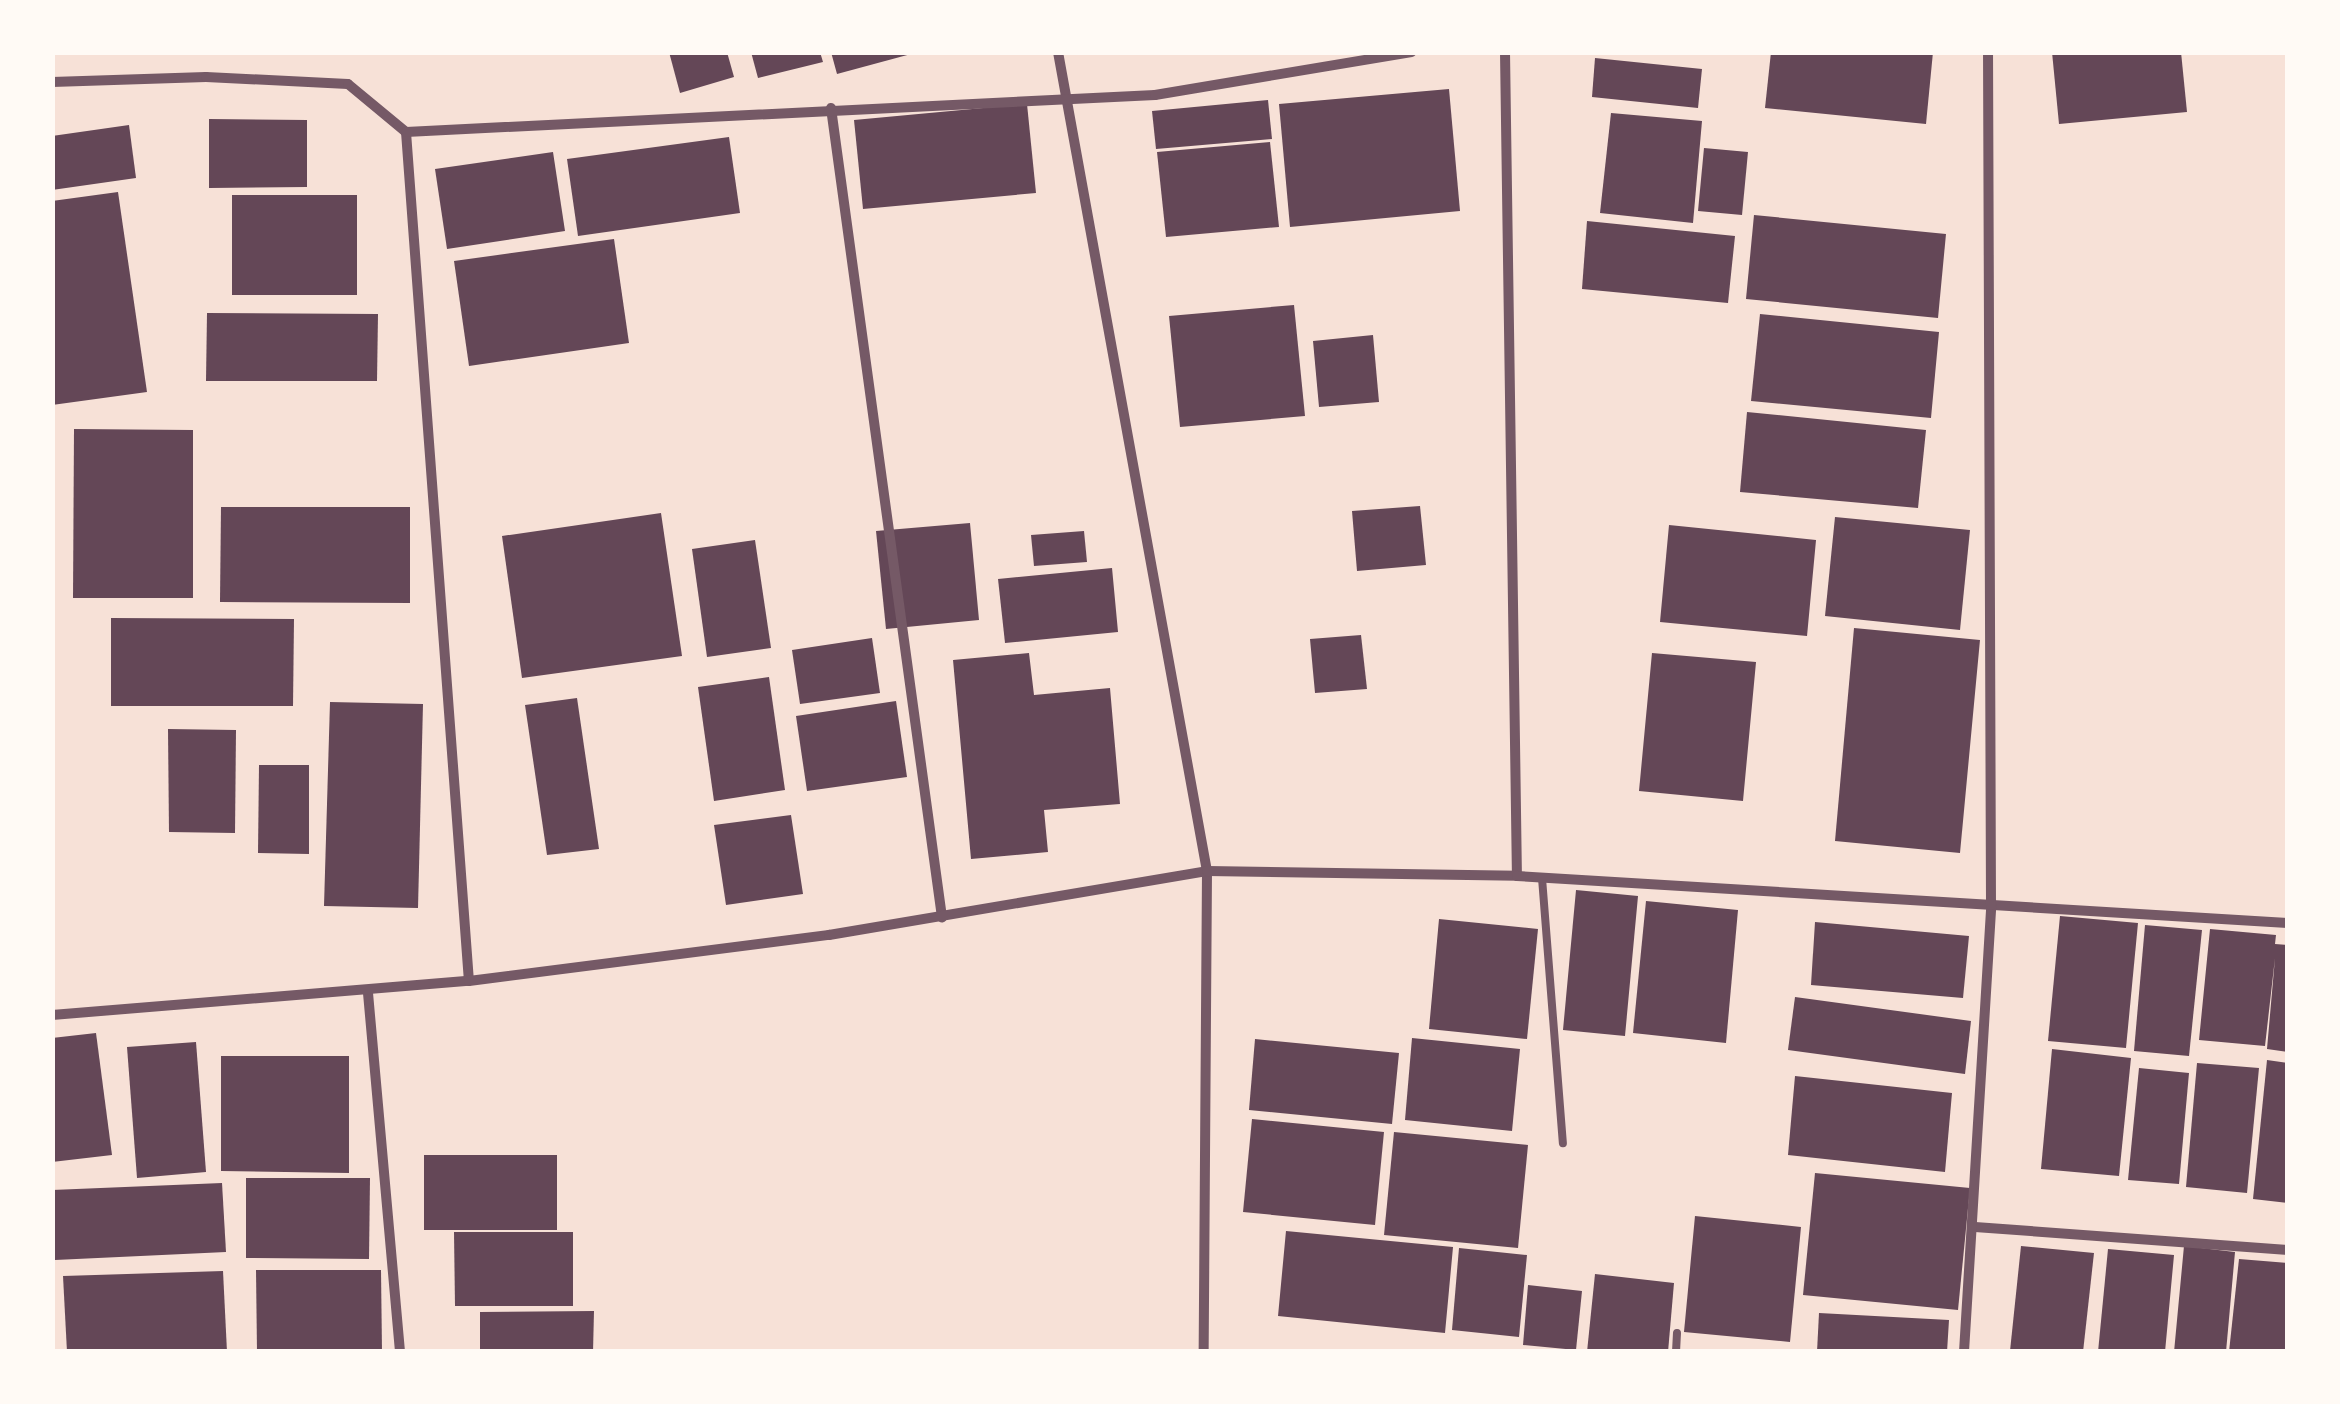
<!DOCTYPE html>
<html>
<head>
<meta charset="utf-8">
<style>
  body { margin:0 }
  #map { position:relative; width:2340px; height:1404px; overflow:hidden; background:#f7e1d7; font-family:"Archivo Narrow",sans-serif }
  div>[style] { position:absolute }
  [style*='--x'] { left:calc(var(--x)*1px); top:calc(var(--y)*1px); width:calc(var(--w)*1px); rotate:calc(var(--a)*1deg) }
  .building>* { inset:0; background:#644757 }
  .service>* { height:8px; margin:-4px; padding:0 4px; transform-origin:4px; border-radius:4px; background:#755966 }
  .minor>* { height:10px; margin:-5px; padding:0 5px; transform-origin:5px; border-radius:5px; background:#755966 }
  span { translate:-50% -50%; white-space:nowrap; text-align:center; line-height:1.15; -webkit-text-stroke:10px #fffaf5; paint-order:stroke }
  .frame { position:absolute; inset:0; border:55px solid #fffaf5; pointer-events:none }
</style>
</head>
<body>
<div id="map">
  <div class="building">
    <i style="clip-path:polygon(669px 52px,727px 52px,734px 77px,680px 93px)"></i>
    <i style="clip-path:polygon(751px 52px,820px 52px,823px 62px,758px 78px)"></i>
    <i style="clip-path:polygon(831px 52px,911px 52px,911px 54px,837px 74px)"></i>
    <i style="clip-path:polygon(1771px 52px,1933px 52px,1926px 124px,1765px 108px)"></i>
    <i style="clip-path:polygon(2052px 52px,2181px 52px,2187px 112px,2059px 124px)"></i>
    <i style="clip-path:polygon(1595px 58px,1702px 69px,1698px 108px,1592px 97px)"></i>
    <i style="clip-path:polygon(1449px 89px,1460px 211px,1290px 227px,1279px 104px)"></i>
    <i style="clip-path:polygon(1268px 100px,1272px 139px,1156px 149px,1152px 111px)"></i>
    <i style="clip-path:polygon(1027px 104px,1036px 193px,863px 209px,854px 120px)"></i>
    <i style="clip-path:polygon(1611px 113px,1702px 121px,1693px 223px,1600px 213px)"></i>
    <i style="clip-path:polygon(209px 119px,307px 120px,307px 187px,209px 188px)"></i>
    <i style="clip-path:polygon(129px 125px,136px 178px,52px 190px,52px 136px)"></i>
    <i style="clip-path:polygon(729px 137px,740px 213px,578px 236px,567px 159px)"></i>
    <i style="clip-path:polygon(1270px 142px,1279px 227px,1166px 237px,1157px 152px)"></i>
    <i style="clip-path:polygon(1704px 148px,1748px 152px,1742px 215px,1698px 211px)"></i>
    <i style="clip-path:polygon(553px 152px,565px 231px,447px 249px,435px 169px)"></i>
    <i style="clip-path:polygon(118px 192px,147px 392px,52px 405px,52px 201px)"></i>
    <i style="clip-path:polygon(232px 195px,357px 195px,357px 295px,232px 295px)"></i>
    <i style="clip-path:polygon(1754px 215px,1946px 234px,1938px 318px,1746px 299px)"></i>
    <i style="clip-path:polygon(1587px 221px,1735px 236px,1728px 303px,1582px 289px)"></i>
    <i style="clip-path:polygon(614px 239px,629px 343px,469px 366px,454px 261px)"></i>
    <i style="clip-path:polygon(1294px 305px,1305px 416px,1180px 427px,1169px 316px)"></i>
    <i style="clip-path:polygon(207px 313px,378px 314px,377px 381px,206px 381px)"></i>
    <i style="clip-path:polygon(1760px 314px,1939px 332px,1931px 418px,1751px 401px)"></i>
    <i style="clip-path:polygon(1373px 335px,1379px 402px,1319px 407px,1313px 341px)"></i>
    <i style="clip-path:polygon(1747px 412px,1926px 430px,1918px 508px,1740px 492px)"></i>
    <i style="clip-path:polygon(74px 429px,193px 430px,193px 598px,73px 598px)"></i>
    <i style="clip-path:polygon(1420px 506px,1426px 565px,1357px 571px,1352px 511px)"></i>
    <i style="clip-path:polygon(221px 507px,410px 507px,410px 603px,220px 602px)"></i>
    <i style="clip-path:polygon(661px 513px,682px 656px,522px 678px,502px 536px)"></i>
    <i style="clip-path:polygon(1835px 517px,1970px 530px,1960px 630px,1825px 616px)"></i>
    <i style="clip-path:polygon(970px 523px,979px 620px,886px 629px,876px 531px)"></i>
    <i style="clip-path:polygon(1669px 525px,1816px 540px,1807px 636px,1660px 622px)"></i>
    <i style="clip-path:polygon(1084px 531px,1087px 562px,1034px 566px,1031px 535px)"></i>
    <i style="clip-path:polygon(755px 540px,771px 648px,707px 657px,692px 549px)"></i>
    <i style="clip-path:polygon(1112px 568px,1118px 632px,1005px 643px,998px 579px)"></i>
    <i style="clip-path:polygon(111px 618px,294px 619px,293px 706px,111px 706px)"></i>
    <i style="clip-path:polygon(1854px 628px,1980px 640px,1960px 853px,1835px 841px)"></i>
    <i style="clip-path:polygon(1361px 635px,1367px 689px,1315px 693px,1310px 639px)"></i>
    <i style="clip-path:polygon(872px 638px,880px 693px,800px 704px,792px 650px)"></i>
    <i style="clip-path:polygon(1029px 653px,1034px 695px,1110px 688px,1120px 804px,1044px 810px,1048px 852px,971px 859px,953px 660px)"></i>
    <i style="clip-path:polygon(1652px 653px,1756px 662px,1743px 801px,1639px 791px)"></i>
    <i style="clip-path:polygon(769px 677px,785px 790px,714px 801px,698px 687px)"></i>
    <i style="clip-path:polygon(577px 698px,599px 849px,547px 855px,525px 705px)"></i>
    <i style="clip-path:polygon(896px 701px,907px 777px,807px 791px,796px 716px)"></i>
    <i style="clip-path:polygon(330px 702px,423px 704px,418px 908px,324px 906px)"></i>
    <i style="clip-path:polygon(168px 729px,236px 730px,235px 833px,169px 832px)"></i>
    <i style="clip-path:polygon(259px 765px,309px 765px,309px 854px,258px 853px)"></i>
    <i style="clip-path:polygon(791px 815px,803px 894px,726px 905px,714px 825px)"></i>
    <i style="clip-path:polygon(1576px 890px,1638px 896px,1625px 1036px,1563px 1030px)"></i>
    <i style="clip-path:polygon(1646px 901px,1738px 910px,1726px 1043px,1633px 1033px)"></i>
    <i style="clip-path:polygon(2060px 916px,2138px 923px,2126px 1048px,2048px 1041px)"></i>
    <i style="clip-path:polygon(1439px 919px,1538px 929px,1527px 1039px,1429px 1029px)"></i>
    <i style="clip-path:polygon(1815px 922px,1969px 936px,1963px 998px,1811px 985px)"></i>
    <i style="clip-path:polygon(2145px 925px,2202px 930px,2189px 1056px,2134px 1051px)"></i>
    <i style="clip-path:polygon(2210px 929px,2276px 935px,2275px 944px,2288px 945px,2288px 1052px,2267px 1049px,2275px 958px,2265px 1046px,2199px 1040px)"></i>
    <i style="clip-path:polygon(1795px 997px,1971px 1021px,1965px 1074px,1788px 1050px)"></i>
    <i style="clip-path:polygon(96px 1033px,112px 1155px,52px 1162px,52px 1038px)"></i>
    <i style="clip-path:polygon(1412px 1038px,1520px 1049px,1512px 1131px,1405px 1120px)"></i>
    <i style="clip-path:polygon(1255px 1039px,1399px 1053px,1392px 1124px,1249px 1110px)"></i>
    <i style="clip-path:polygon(196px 1042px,206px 1172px,137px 1178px,127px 1047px)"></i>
    <i style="clip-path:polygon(2052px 1049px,2131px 1058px,2119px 1176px,2041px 1169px)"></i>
    <i style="clip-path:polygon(221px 1056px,349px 1056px,349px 1173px,221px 1171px)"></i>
    <i style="clip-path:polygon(2267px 1060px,2288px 1063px,2288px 1203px,2253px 1199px)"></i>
    <i style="clip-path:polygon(2197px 1063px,2259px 1068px,2247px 1193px,2186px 1187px)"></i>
    <i style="clip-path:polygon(2139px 1068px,2189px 1073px,2179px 1184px,2128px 1180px)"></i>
    <i style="clip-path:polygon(1795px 1076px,1952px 1093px,1945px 1172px,1788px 1155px)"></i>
    <i style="clip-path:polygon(1252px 1119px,1384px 1132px,1375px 1225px,1243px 1212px)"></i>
    <i style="clip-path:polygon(1394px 1132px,1528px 1145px,1518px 1248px,1384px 1235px)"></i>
    <i style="clip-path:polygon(424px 1155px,557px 1155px,557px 1230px,424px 1230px)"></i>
    <i style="clip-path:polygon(1815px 1173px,1970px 1188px,1958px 1310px,1803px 1295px)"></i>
    <i style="clip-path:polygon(246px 1178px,370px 1178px,369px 1259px,246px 1258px)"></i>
    <i style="clip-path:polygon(222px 1183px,226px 1252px,55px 1260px,52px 1190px)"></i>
    <i style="clip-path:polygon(1695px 1216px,1801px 1227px,1790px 1342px,1684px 1332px)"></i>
    <i style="clip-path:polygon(1286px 1231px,1453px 1247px,1445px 1333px,1278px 1316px)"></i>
    <i style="clip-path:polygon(454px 1232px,573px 1232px,573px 1306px,455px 1306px)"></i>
    <i style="clip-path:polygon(2021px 1246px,2094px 1253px,2083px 1352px,2010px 1351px)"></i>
    <i style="clip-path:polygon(2184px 1246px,2235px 1252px,2226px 1352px,2174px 1352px)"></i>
    <i style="clip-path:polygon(1459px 1248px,1527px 1255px,1519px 1337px,1452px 1330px)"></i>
    <i style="clip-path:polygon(2108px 1249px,2174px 1255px,2165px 1352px,2098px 1352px)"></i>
    <i style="clip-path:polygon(2239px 1259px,2288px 1263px,2288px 1352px,2229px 1352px)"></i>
    <i style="clip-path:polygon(256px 1270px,381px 1270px,382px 1352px,257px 1352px)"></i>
    <i style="clip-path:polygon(223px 1271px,227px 1352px,67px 1352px,63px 1276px)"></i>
    <i style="clip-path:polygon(1595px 1274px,1674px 1283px,1668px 1352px,1587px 1352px)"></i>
    <i style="clip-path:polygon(1528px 1285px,1582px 1291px,1576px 1350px,1523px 1345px)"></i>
    <i style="clip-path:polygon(594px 1311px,593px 1352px,480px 1352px,480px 1312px)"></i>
    <i style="clip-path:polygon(1819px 1313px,1949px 1320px,1947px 1352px,1817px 1352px)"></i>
  </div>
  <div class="service">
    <i style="--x:1542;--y:878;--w:266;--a:85.5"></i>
    <i style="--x:1676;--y:1352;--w:19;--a:-87"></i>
  </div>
  <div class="minor">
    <i style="--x:1058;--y:52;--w:832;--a:79.69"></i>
    <i style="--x:1207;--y:871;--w:481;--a:90.4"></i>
    <i style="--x:1505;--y:52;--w:824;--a:89.17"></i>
    <i style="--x:52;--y:82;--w:154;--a:-1.9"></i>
    <i style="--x:206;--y:77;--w:142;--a:2.8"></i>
    <i style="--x:348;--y:84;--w:75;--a:39.6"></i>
    <i style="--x:406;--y:132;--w:851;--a:85.76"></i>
    <i style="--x:831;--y:108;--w:817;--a:82.19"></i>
    <i style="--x:406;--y:132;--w:750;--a:-2.83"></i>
    <i style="--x:1155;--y:95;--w:260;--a:-9.5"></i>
    <i style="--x:368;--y:993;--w:360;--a:84.9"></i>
    <i style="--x:52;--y:1015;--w:418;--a:-4.7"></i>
    <i style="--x:469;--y:981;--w:363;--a:-7.3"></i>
    <i style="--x:829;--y:935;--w:383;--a:-9.6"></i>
    <i style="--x:1207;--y:871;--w:310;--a:0.9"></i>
    <i style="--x:1517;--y:876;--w:772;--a:3.49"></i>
    <i style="--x:1975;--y:1227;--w:314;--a:4.2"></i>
    <i style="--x:1964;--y:1352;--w:448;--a:-86.5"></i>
    <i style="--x:1991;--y:905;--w:853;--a:-90.2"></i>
  </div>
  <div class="frame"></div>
</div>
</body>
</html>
